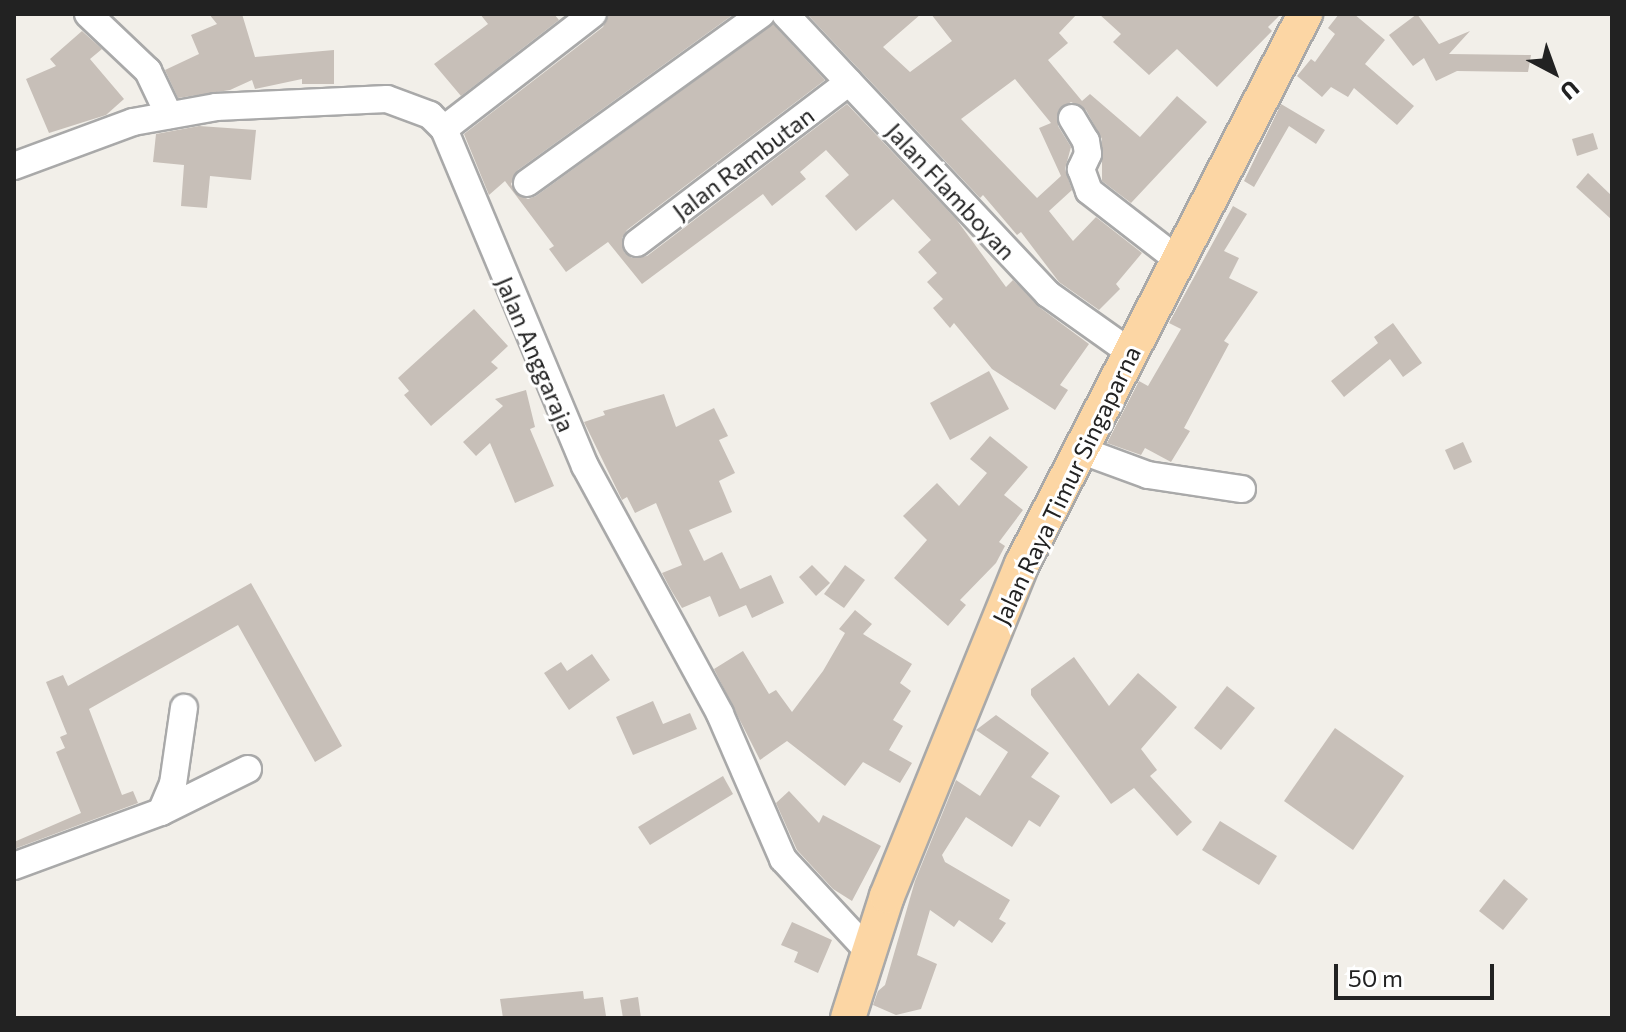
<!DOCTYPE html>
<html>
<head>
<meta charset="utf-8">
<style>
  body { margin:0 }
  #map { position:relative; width:1626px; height:1032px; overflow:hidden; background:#f2efe9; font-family:Commissioner,sans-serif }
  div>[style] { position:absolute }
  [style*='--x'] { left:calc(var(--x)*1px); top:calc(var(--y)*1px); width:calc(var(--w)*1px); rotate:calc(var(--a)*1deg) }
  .building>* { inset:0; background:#c7bfb8 }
  .roads { filter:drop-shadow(2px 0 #a9a9a9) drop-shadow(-2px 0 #a9a9a9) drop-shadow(0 2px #a9a9a9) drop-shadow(0 -2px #a9a9a9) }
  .minor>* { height:26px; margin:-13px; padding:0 13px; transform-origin:13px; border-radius:13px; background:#fff }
  .major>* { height:34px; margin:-17px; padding:0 17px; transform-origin:17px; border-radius:17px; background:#fcd6a4 }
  span { translate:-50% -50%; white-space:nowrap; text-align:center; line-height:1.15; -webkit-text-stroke:6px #fff; paint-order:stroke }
  .street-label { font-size:24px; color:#222 }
  .frame { position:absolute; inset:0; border:16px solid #222; pointer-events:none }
  .north { position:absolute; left:1514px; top:32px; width:80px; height:80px; -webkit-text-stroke:6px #fff; paint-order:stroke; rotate:139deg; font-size:22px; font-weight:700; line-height:32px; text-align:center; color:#222 }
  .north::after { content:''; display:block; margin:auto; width:28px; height:36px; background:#222; clip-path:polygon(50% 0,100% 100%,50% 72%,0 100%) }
  .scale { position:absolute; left:1334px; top:964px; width:160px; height:36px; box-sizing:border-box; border:4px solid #222; border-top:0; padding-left:10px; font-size:24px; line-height:28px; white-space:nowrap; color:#222; -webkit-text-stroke:6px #fff; paint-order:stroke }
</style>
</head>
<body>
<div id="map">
  <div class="building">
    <i style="clip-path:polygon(209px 14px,242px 14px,255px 57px,334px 50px,334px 84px,302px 84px,302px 79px,255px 89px,252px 80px,230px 90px,178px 98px,165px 70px,199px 54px,191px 35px,217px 24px)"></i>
    <i style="clip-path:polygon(480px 14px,554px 14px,559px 20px,461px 96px,434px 64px,488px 24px)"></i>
    <i style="clip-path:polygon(609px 14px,734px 14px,518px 170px,511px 184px,515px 193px,528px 199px,536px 196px,773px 24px,825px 80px,627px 230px,622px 238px,624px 252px,632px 258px,647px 256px,847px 104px,956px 219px,1006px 287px,1013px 280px,1039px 307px,1089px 344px,1060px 385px,1068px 390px,1055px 410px,992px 369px,954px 323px,950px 328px,933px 308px,943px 299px,927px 282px,937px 273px,918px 252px,931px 240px,893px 199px,856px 231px,825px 196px,849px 175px,826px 150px,800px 172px,806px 179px,772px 206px,763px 194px,642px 284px,608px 242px,566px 272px,549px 249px,554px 246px,505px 181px,489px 195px,464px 134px,603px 27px)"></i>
    <i style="clip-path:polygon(evenodd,807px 14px,921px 14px,883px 47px,910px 72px,952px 41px,931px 14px,1077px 14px,1059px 33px,1068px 43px,1048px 60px,1082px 101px,1090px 94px,1140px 137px,1177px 96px,1207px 122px,1131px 203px,1102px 181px,1102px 139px,1086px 110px,1071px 102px,1058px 111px,1058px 126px,1071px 147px,1065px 169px,1072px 190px,1049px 211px,1073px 241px,1096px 217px,1142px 253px,1116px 284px,1120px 289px,1099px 310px,1059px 282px,1021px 232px,1017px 235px,983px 195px,980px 198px,807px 14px,1015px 79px,1051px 123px,1039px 128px,1061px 176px,1037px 198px,961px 119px,1015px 79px)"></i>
    <i style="clip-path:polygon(1099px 14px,1281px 14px,1268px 27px,1272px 31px,1217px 87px,1177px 49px,1149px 75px,1113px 42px,1121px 34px)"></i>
    <i style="clip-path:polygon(1339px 14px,1354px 14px,1385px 40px,1365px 64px,1414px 106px,1397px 125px,1354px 88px,1348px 97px,1331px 87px,1322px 97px,1297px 76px,1311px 59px,1315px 62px,1335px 34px,1328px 28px)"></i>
    <i style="clip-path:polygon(1417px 14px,1439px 44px,1470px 31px,1449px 54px,1531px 55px,1528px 72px,1457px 71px,1436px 81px,1424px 58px,1413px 66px,1389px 35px)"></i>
    <i style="clip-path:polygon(82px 31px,102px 49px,90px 59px,124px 99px,106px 115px,49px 133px,26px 79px,56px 66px,50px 59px)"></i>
    <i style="clip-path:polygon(1281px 104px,1325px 130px,1316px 144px,1289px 126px,1254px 187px,1244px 181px)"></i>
    <i style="clip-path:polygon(199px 126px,256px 130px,251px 180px,210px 176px,207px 208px,181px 206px,184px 165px,153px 162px,156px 134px)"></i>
    <i style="clip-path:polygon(1593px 133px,1598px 149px,1577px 156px,1572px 139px)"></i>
    <i style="clip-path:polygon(1588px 173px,1612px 196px,1612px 220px,1576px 187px)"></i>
    <i style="clip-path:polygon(1233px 206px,1247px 214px,1224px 251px,1239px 258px,1229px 278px,1258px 292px,1224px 341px,1229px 344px,1184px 428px,1190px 431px,1171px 462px,1145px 448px,1141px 455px,1107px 443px,1139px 381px,1148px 386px,1181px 329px,1169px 323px)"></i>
    <i style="clip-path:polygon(474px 309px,508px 346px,491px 362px,498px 368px,431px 426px,404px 395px,409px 391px,398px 378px)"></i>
    <i style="clip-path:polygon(1393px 323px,1422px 363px,1403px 377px,1390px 359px,1344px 397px,1331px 381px,1378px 343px,1374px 337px)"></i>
    <i style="clip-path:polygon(989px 371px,1009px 409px,950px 440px,930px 403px)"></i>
    <i style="clip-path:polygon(526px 390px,535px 427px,530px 429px,554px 486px,515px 503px,490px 443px,476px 456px,463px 442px,503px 406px,495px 399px)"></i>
    <i style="clip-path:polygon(664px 394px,676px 427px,714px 408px,728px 436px,719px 440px,735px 473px,719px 481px,732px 512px,689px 530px,704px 561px,722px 552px,740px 589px,771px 575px,784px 603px,752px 618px,746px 605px,719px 617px,710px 596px,682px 608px,671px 590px,662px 573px,682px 565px,656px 503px,635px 513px,627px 497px,622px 500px,584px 422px,605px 415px,603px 411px)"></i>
    <i style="clip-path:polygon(990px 436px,1028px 467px,1004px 495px,1023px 510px,999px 542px,1005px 546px,996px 563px,960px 600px,966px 605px,948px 626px,894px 578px,927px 540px,903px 516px,937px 483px,959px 506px,987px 473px,970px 459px)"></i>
    <i style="clip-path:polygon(1463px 442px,1472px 462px,1454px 470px,1445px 450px)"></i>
    <i style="clip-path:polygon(812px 565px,830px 583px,816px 596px,799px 577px)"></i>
    <i style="clip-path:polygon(845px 565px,865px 580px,844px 608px,824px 594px)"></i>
    <i style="clip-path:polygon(251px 583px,342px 746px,315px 762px,238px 625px,89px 709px,122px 795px,133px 791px,138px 803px,14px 849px,14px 842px,81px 813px,56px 752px,65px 748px,60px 737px,67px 734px,46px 682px,63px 675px,68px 686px)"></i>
    <i style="clip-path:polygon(855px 610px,872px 624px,863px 634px,912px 664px,900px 683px,911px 691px,893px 720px,903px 726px,889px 750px,912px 763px,900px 783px,863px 762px,845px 786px,787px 741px,760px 760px,714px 669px,743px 651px,769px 694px,776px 690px,792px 712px,823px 671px,845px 633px,839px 629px)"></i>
    <i style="clip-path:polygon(592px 654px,610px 680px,569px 710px,544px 673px,561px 662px,567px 671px)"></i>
    <i style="clip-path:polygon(1074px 657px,1109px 706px,1138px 673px,1177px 707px,1141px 749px,1157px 770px,1150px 776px,1192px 822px,1177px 836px,1134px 788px,1111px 804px,1031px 695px,1031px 689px)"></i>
    <i style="clip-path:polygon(1227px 686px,1255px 708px,1221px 750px,1194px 728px)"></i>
    <i style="clip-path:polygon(653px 701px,663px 724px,690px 713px,697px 729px,633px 755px,616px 717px)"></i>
    <i style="clip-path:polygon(996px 715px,1049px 753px,1031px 777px,1060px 796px,1040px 827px,1029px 820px,1012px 847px,966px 817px,942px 855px,945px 862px,1010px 900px,999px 919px,1006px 923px,992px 943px,959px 920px,954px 927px,930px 910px,917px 955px,937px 964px,921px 1009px,896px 1015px,873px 1005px,878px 991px,885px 985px,915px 881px,956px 780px,980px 796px,1008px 752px,976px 730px)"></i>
    <i style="clip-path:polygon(1335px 728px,1404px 776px,1353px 850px,1284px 801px)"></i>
    <i style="clip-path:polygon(723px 776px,733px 794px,650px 845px,638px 827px)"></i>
    <i style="clip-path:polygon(789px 791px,819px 823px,823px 815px,881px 846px,852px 901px,833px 889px,797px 850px,776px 803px)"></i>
    <i style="clip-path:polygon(1220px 821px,1277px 856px,1259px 885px,1202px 850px)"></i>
    <i style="clip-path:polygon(1504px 879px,1528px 899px,1503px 930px,1479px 911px)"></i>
    <i style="clip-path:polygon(792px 922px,832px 940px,818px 973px,794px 962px,798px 952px,781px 945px)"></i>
    <i style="clip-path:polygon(583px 991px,584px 999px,603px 997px,606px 1016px,503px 1018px,500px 999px)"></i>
    <i style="clip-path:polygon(638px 997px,641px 1018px,623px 1018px,620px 1000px)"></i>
  </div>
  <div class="roads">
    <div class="minor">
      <i style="--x:88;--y:14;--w:83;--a:43.5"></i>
      <i style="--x:148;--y:71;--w:49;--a:64.5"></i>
      <i style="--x:785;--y:14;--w:384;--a:46.8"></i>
      <i style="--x:1048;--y:294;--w:100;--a:35.3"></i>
      <i style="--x:1072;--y:118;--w:27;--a:59"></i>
      <i style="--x:1086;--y:141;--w:13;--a:81"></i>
      <i style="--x:1088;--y:154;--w:17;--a:115"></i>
      <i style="--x:1081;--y:169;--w:23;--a:70"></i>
      <i style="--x:1089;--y:191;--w:113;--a:37.8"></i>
      <i style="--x:444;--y:129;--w:188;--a:-37.7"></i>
      <i style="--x:14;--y:166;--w:127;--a:-20.3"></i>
      <i style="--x:133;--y:122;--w:84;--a:-10.2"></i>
      <i style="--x:216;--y:107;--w:171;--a:-2.7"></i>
      <i style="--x:387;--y:99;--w:46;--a:20.4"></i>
      <i style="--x:430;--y:115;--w:20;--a:45"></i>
      <i style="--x:444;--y:129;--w:365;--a:67.3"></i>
      <i style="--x:585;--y:466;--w:282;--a:61.4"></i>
      <i style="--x:720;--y:714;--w:158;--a:66.5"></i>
      <i style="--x:783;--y:859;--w:128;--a:47.2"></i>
      <i style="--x:527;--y:183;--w:289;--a:-35.8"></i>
      <i style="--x:637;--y:243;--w:266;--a:-37.2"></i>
      <i style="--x:1080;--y:450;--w:72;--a:20.2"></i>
      <i style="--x:1148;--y:475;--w:95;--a:8.5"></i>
      <i style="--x:161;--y:812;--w:97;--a:-26.3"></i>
      <i style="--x:14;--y:866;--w:157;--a:-20.2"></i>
      <i style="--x:161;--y:812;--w:30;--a:-67"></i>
      <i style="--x:173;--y:784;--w:77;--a:-81.8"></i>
    </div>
    <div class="major">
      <i style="--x:848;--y:1018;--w:128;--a:-72.3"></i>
      <i style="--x:887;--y:896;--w:358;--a:-67.9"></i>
      <i style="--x:1022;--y:564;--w:619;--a:-62.77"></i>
    </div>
  </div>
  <div class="street-label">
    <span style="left:743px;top:163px;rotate:-37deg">Jalan Rambutan</span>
    <span style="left:951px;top:191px;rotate:47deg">Jalan Flamboyan</span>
    <span style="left:536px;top:354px;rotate:67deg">Jalan Anggaraja</span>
    <span style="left:1066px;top:485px;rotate:-64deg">Jalan Raya Timur Singaparna</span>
  </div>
  <div class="frame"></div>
  <div class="north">U</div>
  <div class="scale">50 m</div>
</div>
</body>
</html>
